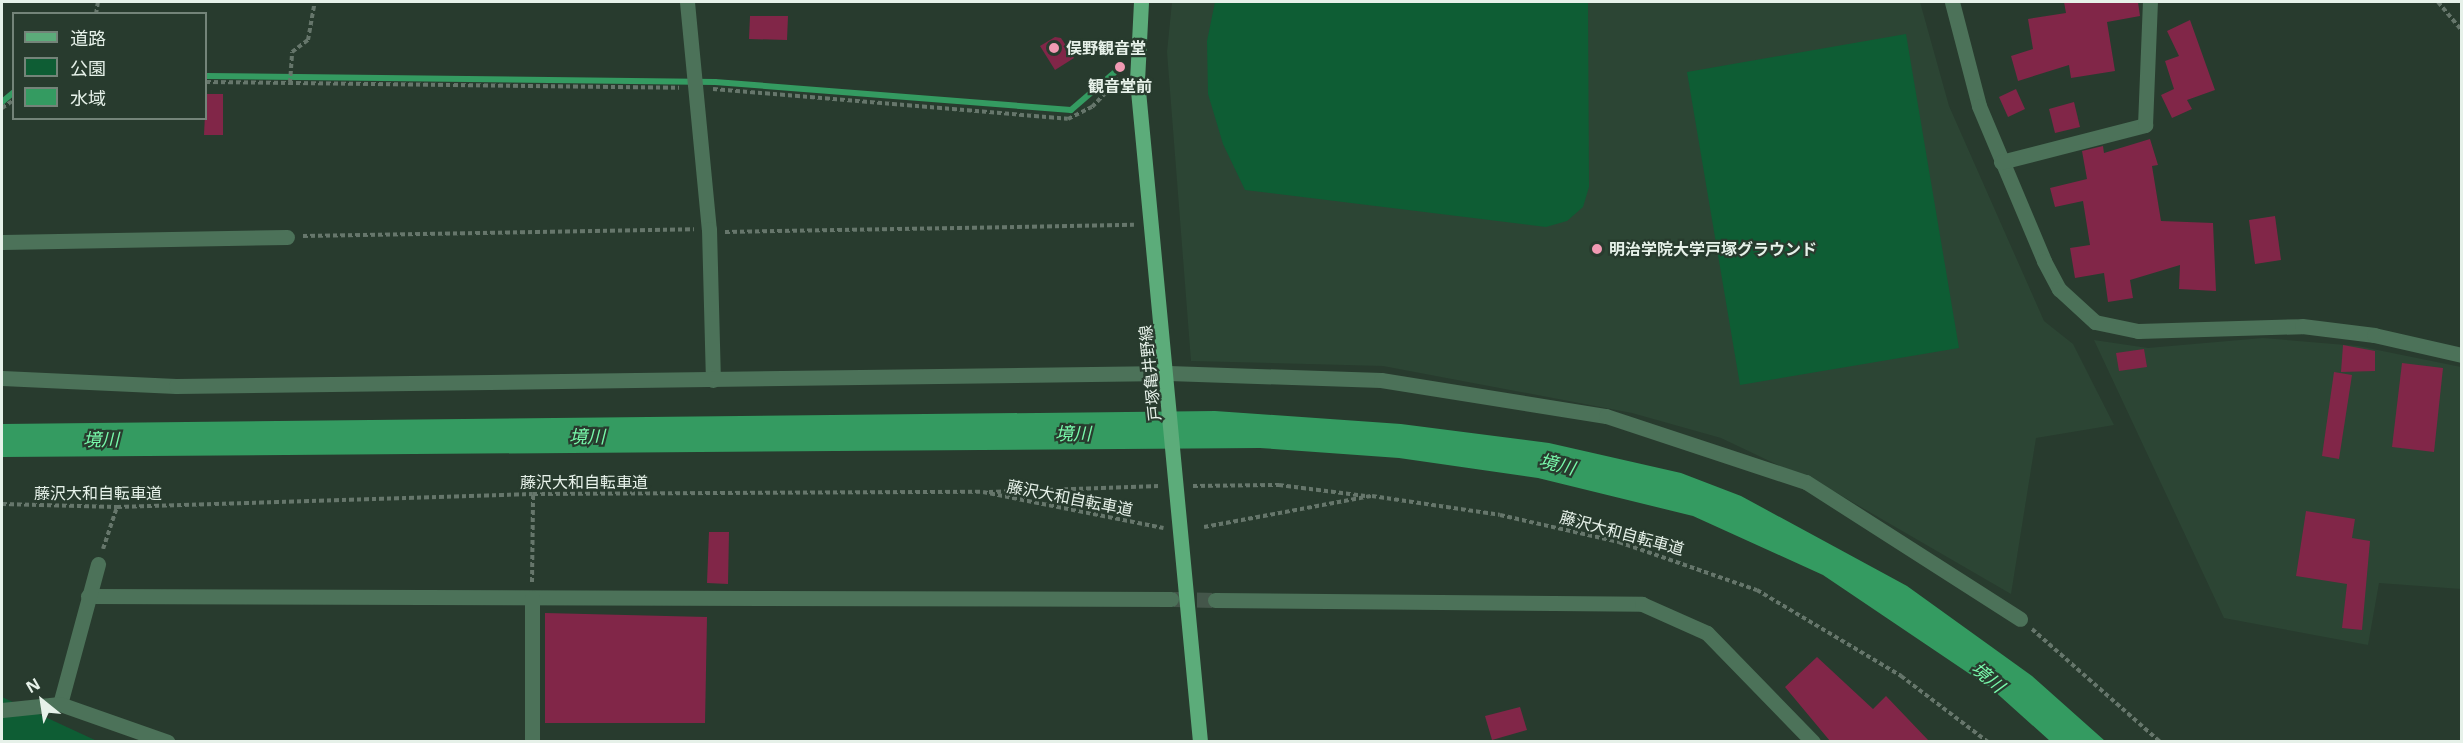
<!DOCTYPE html>
<html>
<head>
<meta charset="utf-8">
<style>
  body { margin:0 }
  #map { position:relative; width:2463px; height:743px; overflow:hidden; background:#283b2e; font-family:"Open Sans","Noto Sans JP",sans-serif }
  div>[style] { position:absolute }
  [style*='--x'] { left:calc(var(--x)*1px); top:calc(var(--y)*1px); width:calc(var(--w)*1px); rotate:calc(var(--a)*1deg) }
  .built>* { inset:0; background:#2c4534 }
  .green>* { inset:0; background:#0e5d34 }
  .water>* { inset:0; background:#349b61 }
  .stream>* { height:6px; margin:-3px; padding:0 3px; transform-origin:3px; border-radius:3px; background:#349b61 }
  .building>* { inset:0; background:#812648 }
  .minor-tunnel>* { height:15px; margin-top:-7.5px; transform-origin:0; background:repeating-linear-gradient(90deg,#44564a 0 15px,transparent 0 23px) }
  .path>* { height:4px; margin-top:-2px; transform-origin:0; background:repeating-linear-gradient(90deg,#66766b 0 4.5px,transparent 0 7.5px) }
  .minor>* { height:15px; margin:-7.5px; padding:0 7.5px; transform-origin:7.5px; border-radius:7.5px; background:#4c7259 }
  .major>* { height:15px; margin:-7.5px; padding:0 7.5px; transform-origin:7.5px; border-radius:7.5px; background:#5cac7a }
  .dots>* { width:16px; height:16px; translate:-50% -50%; box-sizing:border-box; border:3px solid #283b2e; border-radius:50% }
  span { translate:-50% -50%; white-space:nowrap; text-align:center; line-height:1.15; -webkit-text-stroke:4.5px #283b2e; paint-order:stroke }
  .poi-label { font-size:16px; color:#e6f1e9; font-weight:700 }
  .left { translate:0 -50%; text-align:left }
  .street-label { font-size:16px; color:#e6f1e9 }
  .water-label { font-size:18px; color:#78f8aa; font-style:italic }
  .frame { position:absolute; inset:0; border:3px solid #e6f1e9; pointer-events:none }
  .legend { position:absolute; left:12px; top:12px; width:195px; height:108px; box-sizing:border-box; background:#283b2e; border:2px solid #748479; margin:0; padding:8px 10px; list-style:none; font-size:18px; color:#e6f1e9 }
  .legend li { display:flex; align-items:center; gap:12px; height:30px }
  .legend b { width:30px; border:2px solid #748479 }
  .north { position:absolute; left:12px; top:671px; width:60px; height:60px; -webkit-text-stroke:4px #283b2e; paint-order:stroke; rotate:330deg; font-size:16px; font-weight:700; line-height:24px; text-align:center; color:#e6f1e9 }
  .north::after { content:''; display:block; margin:auto; width:21px; height:27px; background:#e6f1e9; clip-path:polygon(50% 0,100% 100%,50% 72%,0 100%) }
</style>
</head>
<body>
<div id="map">
  <div class="built">
    <i style="clip-path:polygon(1172px 2px,1920px 2px,1949px 106px,2044px 321px,2073px 344px,2114px 425px,2036px 438px,2011px 594px,1835px 492px,1721px 438px,1632px 413px,1383px 366px,1191px 361px,1167px 52px)"></i>
    <i style="clip-path:polygon(2263px 338px,2358px 346px,2461px 367px,2461px 589px,2379px 583px,2368px 645px,2224px 618px,2094px 340px,2148px 348px)"></i>
  </div>
  <div class="green">
    <i style="clip-path:polygon(1215px 2px,1588px 2px,1589px 187px,1583px 207px,1567px 221px,1546px 227px,1245px 190px,1223px 144px,1208px 94px,1207px 41px)"></i>
    <i style="clip-path:polygon(1906px 34px,1959px 348px,1740px 385px,1687px 72px)"></i>
    <i style="clip-path:polygon(2px 697px,97px 741px,2px 741px)"></i>
  </div>
  <div class="water">
    <i style="clip-path:polygon(1215px 411px,1401px 424px,1549px 443px,1681px 473px,1741px 496px,1907px 586px,2032px 676px,2105px 741px,2050px 741px,1992px 689px,1823px 575px,1693px 516px,1538px 478px,1399px 458px,1260px 448px,2px 457px,2px 424px)"></i>
  </div>
  <div class="stream">
    <i style="--x:206;--y:76;--w:509;--a:0.68"></i>
    <i style="--x:715;--y:82;--w:357;--a:4.5"></i>
    <i style="--x:1071;--y:110;--w:57;--a:-40.7"></i>
    <i style="--x:2;--y:102;--w:16;--a:-40"></i>
  </div>
  <div class="building">
    <i style="clip-path:polygon(2064px 2px,2138px 2px,2140px 16px,2107px 22px,2115px 71px,2071px 78px,2069px 65px,2018px 81px,2011px 56px,2033px 49px,2028px 19px,2066px 13px)"></i>
    <i style="clip-path:polygon(750px 16px,788px 16px,787px 40px,749px 39px)"></i>
    <i style="clip-path:polygon(2190px 20px,2215px 90px,2187px 100px,2192px 109px,2172px 118px,2161px 95px,2174px 89px,2165px 61px,2179px 56px,2167px 31px)"></i>
    <i style="clip-path:polygon(1055px 37px,1061px 38px,1074px 58px,1055px 70px,1040px 46px)"></i>
    <i style="clip-path:polygon(2016px 89px,2025px 109px,2008px 117px,1999px 97px)"></i>
    <i style="clip-path:polygon(206px 94px,223px 94px,223px 135px,204px 135px)"></i>
    <i style="clip-path:polygon(2074px 102px,2080px 127px,2055px 133px,2049px 109px)"></i>
    <i style="clip-path:polygon(2150px 139px,2158px 165px,2152px 166px,2161px 221px,2213px 223px,2216px 291px,2179px 289px,2180px 265px,2130px 280px,2133px 298px,2108px 302px,2104px 273px,2075px 278px,2070px 248px,2090px 245px,2083px 201px,2055px 207px,2050px 188px,2087px 179px,2082px 151px,2103px 146px,2104px 153px)"></i>
    <i style="clip-path:polygon(2275px 216px,2281px 260px,2255px 264px,2249px 220px)"></i>
    <i style="clip-path:polygon(2343px 345px,2375px 351px,2375px 371px,2341px 372px)"></i>
    <i style="clip-path:polygon(2144px 349px,2147px 367px,2119px 371px,2116px 353px)"></i>
    <i style="clip-path:polygon(2402px 363px,2443px 368px,2434px 452px,2392px 447px)"></i>
    <i style="clip-path:polygon(2334px 372px,2352px 375px,2339px 459px,2322px 456px)"></i>
    <i style="clip-path:polygon(2306px 511px,2355px 519px,2352px 538px,2370px 541px,2362px 630px,2342px 628px,2347px 584px,2296px 576px)"></i>
    <i style="clip-path:polygon(709px 532px,729px 532px,728px 584px,707px 583px)"></i>
    <i style="clip-path:polygon(545px 613px,707px 617px,705px 723px,545px 723px)"></i>
    <i style="clip-path:polygon(1817px 657px,1873px 709px,1886px 696px,1929px 741px,1830px 741px,1785px 687px)"></i>
    <i style="clip-path:polygon(1520px 707px,1527px 730px,1492px 740px,1485px 716px)"></i>
  </div>
  <div class="minor-tunnel">
    <i style="--x:1174;--y:599;--w:41;--a:1.4"></i>
  </div>
  <div class="path">
    <i style="--x:2438;--y:2;--w:38;--a:50"></i>
    <i style="--x:96;--y:14;--w:12;--a:-81"></i>
    <i style="--x:206;--y:82;--w:473;--a:0.7"></i>
    <i style="--x:290;--y:83;--w:31;--a:-86"></i>
    <i style="--x:292;--y:52;--w:20;--a:-37"></i>
    <i style="--x:308;--y:40;--w:39;--a:-80"></i>
    <i style="--x:713;--y:89;--w:356;--a:4.8"></i>
    <i style="--x:1068;--y:119;--w:27;--a:-27"></i>
    <i style="--x:1092;--y:107;--w:39;--a:-46"></i>
    <i style="--x:2;--y:108;--w:14;--a:-34"></i>
    <i style="--x:725;--y:232;--w:409;--a:-1"></i>
    <i style="--x:303;--y:236;--w:391;--a:-1"></i>
    <i style="--x:1193;--y:486;--w:86;--a:-0.7"></i>
    <i style="--x:1279;--y:485;--w:87;--a:7.3"></i>
    <i style="--x:989;--y:492;--w:170;--a:-2"></i>
    <i style="--x:2;--y:504;--w:115;--a:1.5"></i>
    <i style="--x:117;--y:507;--w:416;--a:-1.8"></i>
    <i style="--x:533;--y:494;--w:450;--a:-0.3"></i>
    <i style="--x:983;--y:492;--w:184;--a:11.3"></i>
    <i style="--x:1204;--y:527;--w:171;--a:-10.5"></i>
    <i style="--x:1372;--y:496;--w:129;--a:8.4"></i>
    <i style="--x:1500;--y:515;--w:122;--a:12.8"></i>
    <i style="--x:1619;--y:542;--w:146;--a:19.2"></i>
    <i style="--x:1757;--y:590;--w:168;--a:30.8"></i>
    <i style="--x:1901;--y:676;--w:109;--a:37.2"></i>
    <i style="--x:103;--y:549;--w:44;--a:-71.6"></i>
    <i style="--x:532;--y:582;--w:88;--a:-89.3"></i>
    <i style="--x:2032;--y:629;--w:171;--a:41.4"></i>
  </div>
  <div class="minor">
    <i style="--x:687;--y:2;--w:228;--a:84.5"></i>
    <i style="--x:709;--y:229;--w:151;--a:88.5"></i>
    <i style="--x:1952;--y:2;--w:107;--a:75.4"></i>
    <i style="--x:1979;--y:106;--w:168;--a:67.2"></i>
    <i style="--x:2044;--y:261;--w:32;--a:62"></i>
    <i style="--x:2059;--y:289;--w:49;--a:42.5"></i>
    <i style="--x:2095;--y:322;--w:44;--a:11.8"></i>
    <i style="--x:2138;--y:331;--w:164;--a:-1.7"></i>
    <i style="--x:2302;--y:326;--w:73;--a:7.1"></i>
    <i style="--x:2374;--y:335;--w:90;--a:12.8"></i>
    <i style="--x:2001;--y:162;--w:149;--a:-14.4"></i>
    <i style="--x:2145;--y:125;--w:123;--a:-87.7"></i>
    <i style="--x:2;--y:242;--w:285;--a:-1"></i>
    <i style="--x:2;--y:378;--w:174;--a:2.6"></i>
    <i style="--x:176;--y:386;--w:992;--a:-0.75"></i>
    <i style="--x:1168;--y:373;--w:213;--a:1.9"></i>
    <i style="--x:1381;--y:380;--w:228;--a:9.1"></i>
    <i style="--x:1606;--y:416;--w:211;--a:18.3"></i>
    <i style="--x:1806;--y:482;--w:254;--a:32.6"></i>
    <i style="--x:88;--y:596;--w:1083;--a:0.16"></i>
    <i style="--x:532;--y:598;--w:144;--a:90"></i>
    <i style="--x:1215;--y:600;--w:427;--a:0.5"></i>
    <i style="--x:1642;--y:604;--w:71;--a:24"></i>
    <i style="--x:1707;--y:633;--w:152;--a:45.8"></i>
    <i style="--x:60;--y:704;--w:145;--a:-74.8"></i>
    <i style="--x:2;--y:710;--w:58;--a:-5.9"></i>
    <i style="--x:60;--y:704;--w:114;--a:19.4"></i>
  </div>
  <div class="major">
    <i style="--x:1141;--y:2;--w:78;--a:92.9"></i>
    <i style="--x:1137;--y:80;--w:665;--a:84.56"></i>
  </div>
  <div class="dots">
    <i style="left:1054px;top:48px;background:#f19ab3"></i>
    <i style="left:1120px;top:67px;background:#f19ab3"></i>
    <i style="left:1597px;top:249px;background:#f19ab3"></i>
  </div>
  <div class="poi-label">
    <span class="left" style="left:1066px;top:48px">俣野観音堂</span>
    <span style="left:1120px;top:86px">観音堂前</span>
    <span class="left" style="left:1609px;top:249px">明治学院大学戸塚グラウンド</span>
  </div>
  <div class="street-label">
    <span style="left:1150px;top:373px;rotate:-96deg">戸塚亀井野線</span>
    <span style="left:584px;top:482px">藤沢大和自転車道</span>
    <span style="left:98px;top:493px">藤沢大和自転車道</span>
    <span style="left:1070px;top:498px;rotate:11deg">藤沢大和自転車道</span>
    <span style="left:1622px;top:533px;rotate:15deg">藤沢大和自転車道</span>
  </div>
  <div class="water-label">
    <span style="left:1073px;top:433px">境川</span>
    <span style="left:587px;top:436px">境川</span>
    <span style="left:101px;top:439px">境川</span>
    <span style="left:1557px;top:464px;rotate:14deg">境川</span>
    <span style="left:1988px;top:677px;rotate:40deg">境川</span>
  </div>
  <div class="frame"></div>
  <ul class="legend">
  <li><b style="height:8px;background:#5cac7a"></b>道路</li>
  <li><b style="height:16px;background:#0e5d34"></b>公園</li>
  <li><b style="height:16px;background:#349b61"></b>水域</li>
  </ul>
  <div class="north">N</div>
</div>
</body>
</html>
